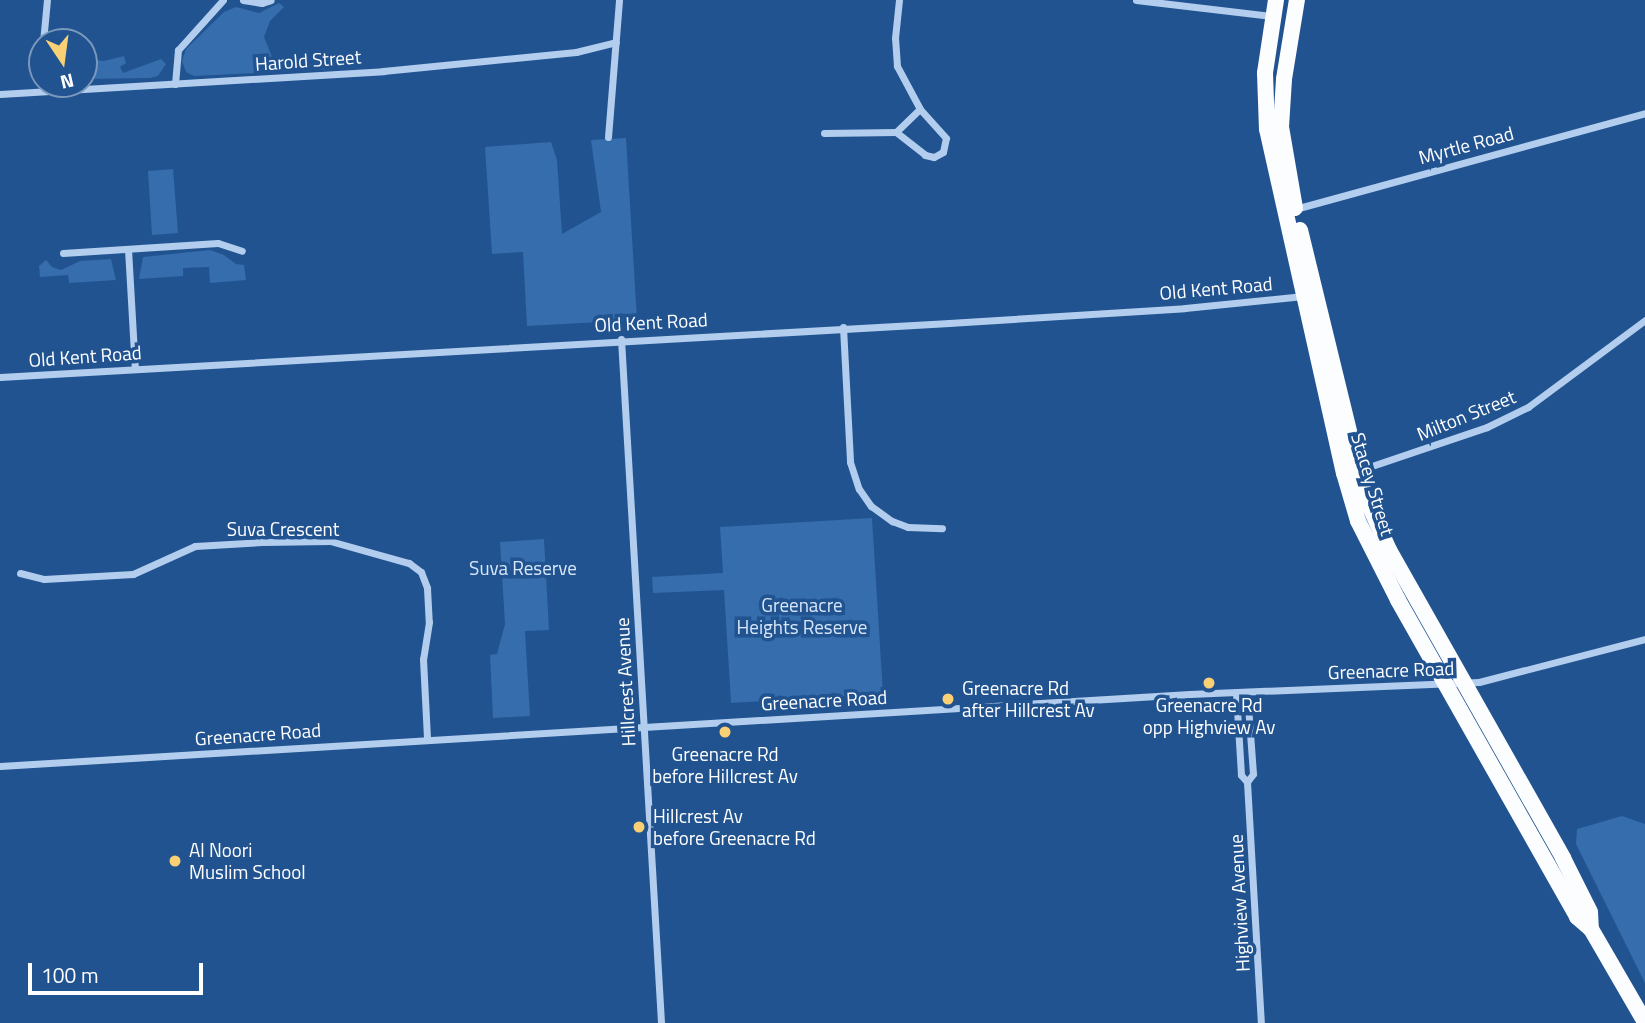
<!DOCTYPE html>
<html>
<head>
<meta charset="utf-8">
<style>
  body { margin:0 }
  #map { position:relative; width:1645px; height:1023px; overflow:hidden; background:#215390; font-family:"Titillium Web",sans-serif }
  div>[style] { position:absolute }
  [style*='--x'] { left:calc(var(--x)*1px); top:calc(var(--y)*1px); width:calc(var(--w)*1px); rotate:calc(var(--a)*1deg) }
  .green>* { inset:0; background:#356dad }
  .minor>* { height:7px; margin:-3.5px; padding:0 3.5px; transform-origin:3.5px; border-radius:3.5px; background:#b2cded }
  .trunk>* { height:16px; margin:-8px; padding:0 8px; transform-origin:8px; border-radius:8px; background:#fcfdff }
  .dots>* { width:19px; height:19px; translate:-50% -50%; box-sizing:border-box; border:4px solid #215390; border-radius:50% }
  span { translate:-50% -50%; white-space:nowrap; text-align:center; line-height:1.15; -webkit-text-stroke:7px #215390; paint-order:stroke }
  .street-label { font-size:19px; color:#fff }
  .park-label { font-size:19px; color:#d7e7f9 }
  .poi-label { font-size:19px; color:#fff }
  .left { translate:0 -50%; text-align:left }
  .north { position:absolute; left:28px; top:28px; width:70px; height:70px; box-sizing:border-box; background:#215390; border:2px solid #7a98bc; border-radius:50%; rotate:167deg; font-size:19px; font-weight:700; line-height:28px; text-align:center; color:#fff }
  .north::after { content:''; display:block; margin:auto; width:24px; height:32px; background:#f9d073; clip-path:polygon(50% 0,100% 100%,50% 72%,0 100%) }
  .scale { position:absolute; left:28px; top:963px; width:175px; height:32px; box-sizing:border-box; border:4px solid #fff; border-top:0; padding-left:9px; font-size:21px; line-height:24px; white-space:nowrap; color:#fff; -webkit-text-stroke:5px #215390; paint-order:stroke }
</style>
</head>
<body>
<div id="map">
  <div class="green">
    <i style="clip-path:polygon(279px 3px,284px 7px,270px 21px,264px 37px,272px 57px,292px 65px,332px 62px,333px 69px,194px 76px,186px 72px,182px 61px,186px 49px,224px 12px,236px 7px,259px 13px)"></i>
    <i style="clip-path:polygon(124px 56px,126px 63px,120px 67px,123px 73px,161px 59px,166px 64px,158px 76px,150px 78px,84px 79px,84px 59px,104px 61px)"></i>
    <i style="clip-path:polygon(626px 138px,637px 320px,527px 326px,523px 252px,492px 254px,485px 147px,551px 142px,557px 160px,562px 234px,601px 212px,591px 140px)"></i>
    <i style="clip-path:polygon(173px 169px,178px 233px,152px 235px,148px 171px)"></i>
    <i style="clip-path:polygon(210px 250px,224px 255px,236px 264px,244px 265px,246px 280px,210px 283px,209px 267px,183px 268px,183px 276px,139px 279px,143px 257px)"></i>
    <i style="clip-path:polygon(111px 259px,116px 280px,69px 283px,68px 275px,40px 277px,39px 266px,46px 260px,52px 267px,61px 270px,80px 261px)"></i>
    <i style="clip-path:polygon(872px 518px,883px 694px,731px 703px,724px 590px,653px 593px,652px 577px,723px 573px,720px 527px)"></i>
    <i style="clip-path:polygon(544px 539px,549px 630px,525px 631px,530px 716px,493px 718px,490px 655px,497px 654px,505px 624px,500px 542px)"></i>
    <i style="clip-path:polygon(1622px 816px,1645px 824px,1645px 983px,1576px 844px,1577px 829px)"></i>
  </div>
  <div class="minor">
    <i style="--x:243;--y:0;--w:19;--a:9"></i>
    <i style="--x:262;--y:3;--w:9;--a:-18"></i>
    <i style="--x:1136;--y:0;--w:137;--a:6.7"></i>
    <i style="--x:43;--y:42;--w:42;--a:-84.6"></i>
    <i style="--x:175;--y:84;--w:34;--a:-85"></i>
    <i style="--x:178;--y:50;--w:67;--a:-48"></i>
    <i style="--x:0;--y:94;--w:384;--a:-3.4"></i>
    <i style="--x:383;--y:71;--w:194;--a:-5.6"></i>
    <i style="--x:576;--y:52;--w:41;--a:-14"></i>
    <i style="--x:896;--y:132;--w:37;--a:38"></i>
    <i style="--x:925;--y:155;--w:9;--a:13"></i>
    <i style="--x:934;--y:157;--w:10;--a:-29"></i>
    <i style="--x:943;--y:152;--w:14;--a:-78"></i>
    <i style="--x:946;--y:138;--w:39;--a:-132"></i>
    <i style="--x:824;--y:133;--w:72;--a:-0.8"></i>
    <i style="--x:896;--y:132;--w:33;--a:-44"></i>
    <i style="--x:920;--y:109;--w:49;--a:-118.1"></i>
    <i style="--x:897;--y:66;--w:28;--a:-94"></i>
    <i style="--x:895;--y:38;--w:38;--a:-84"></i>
    <i style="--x:608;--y:137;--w:137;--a:-85.4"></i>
    <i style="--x:1295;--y:209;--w:363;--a:-15.3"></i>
    <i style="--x:128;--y:249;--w:120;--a:86.7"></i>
    <i style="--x:63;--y:253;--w:155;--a:-3.7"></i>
    <i style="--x:218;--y:243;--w:25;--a:18"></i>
    <i style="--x:843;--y:327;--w:135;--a:87"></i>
    <i style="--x:850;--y:462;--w:28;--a:72"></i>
    <i style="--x:859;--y:489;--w:21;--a:55"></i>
    <i style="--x:871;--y:506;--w:26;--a:36"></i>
    <i style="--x:892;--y:521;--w:17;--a:21"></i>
    <i style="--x:908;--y:527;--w:34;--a:2"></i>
    <i style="--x:621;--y:339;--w:685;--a:86.65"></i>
    <i style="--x:0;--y:377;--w:951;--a:-3.26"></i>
    <i style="--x:949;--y:323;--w:236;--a:-3.6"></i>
    <i style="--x:1185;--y:308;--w:119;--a:-5.8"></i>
    <i style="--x:1357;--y:471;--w:137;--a:-18.7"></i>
    <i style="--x:1487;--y:427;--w:46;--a:-26"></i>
    <i style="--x:1528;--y:407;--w:146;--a:-36.6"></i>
    <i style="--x:20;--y:573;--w:25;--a:14"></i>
    <i style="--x:44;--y:579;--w:89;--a:-3.2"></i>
    <i style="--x:133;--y:574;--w:68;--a:-24.3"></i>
    <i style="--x:195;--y:546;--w:67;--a:-3.4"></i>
    <i style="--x:262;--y:542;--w:68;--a:-0.8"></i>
    <i style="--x:330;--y:541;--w:82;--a:15.6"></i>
    <i style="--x:409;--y:563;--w:15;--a:37"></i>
    <i style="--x:421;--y:572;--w:17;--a:69"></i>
    <i style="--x:427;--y:588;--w:34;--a:87"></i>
    <i style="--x:429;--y:622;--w:37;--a:99"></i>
    <i style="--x:423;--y:659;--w:80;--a:87.1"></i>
    <i style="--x:1247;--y:692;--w:82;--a:85.8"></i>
    <i style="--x:1253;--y:774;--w:10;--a:127"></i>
    <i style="--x:1247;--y:782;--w:241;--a:86.7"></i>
    <i style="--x:1236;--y:693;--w:82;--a:86.5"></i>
    <i style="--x:1241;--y:775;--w:9;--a:49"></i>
    <i style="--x:0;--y:766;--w:1192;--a:-3.46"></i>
    <i style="--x:1190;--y:694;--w:289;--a:-2.4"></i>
    <i style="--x:1479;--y:682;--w:171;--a:-14.5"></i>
  </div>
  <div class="trunk">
    <i style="--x:1276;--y:0;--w:74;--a:98.6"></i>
    <i style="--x:1265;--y:73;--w:56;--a:88"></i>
    <i style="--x:1267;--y:129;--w:353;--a:77.4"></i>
    <i style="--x:1344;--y:473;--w:50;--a:73.7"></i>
    <i style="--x:1358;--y:521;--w:89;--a:63.1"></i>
    <i style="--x:1398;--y:600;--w:364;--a:60.5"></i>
    <i style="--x:1577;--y:917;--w:18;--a:41"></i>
    <i style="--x:1591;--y:929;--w:108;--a:59.9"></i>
    <i style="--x:1295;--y:208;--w:82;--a:-99.8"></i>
    <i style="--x:1281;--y:127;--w:48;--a:-86.4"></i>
    <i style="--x:1284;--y:79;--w:80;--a:-80.7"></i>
    <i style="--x:1300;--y:230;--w:274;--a:76.3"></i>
    <i style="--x:1365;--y:496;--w:59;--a:66"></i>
    <i style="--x:1389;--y:550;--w:354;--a:60.5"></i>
    <i style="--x:1563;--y:858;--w:60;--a:63.4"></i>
    <i style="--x:1590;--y:912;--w:17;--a:87"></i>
  </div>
  <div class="dots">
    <i style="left:1209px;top:683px;background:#f9d073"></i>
    <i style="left:948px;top:699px;background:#f9d073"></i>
    <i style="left:725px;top:732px;background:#f9d073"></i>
    <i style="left:639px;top:827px;background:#f9d073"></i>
    <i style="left:175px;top:861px;background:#f9d073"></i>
  </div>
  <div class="street-label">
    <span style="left:308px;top:60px;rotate:-4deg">Harold Street</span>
    <span style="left:1466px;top:145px;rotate:-15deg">Myrtle Road</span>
    <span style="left:1216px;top:288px;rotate:-5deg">Old Kent Road</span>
    <span style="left:651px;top:322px;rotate:-3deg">Old Kent Road</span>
    <span style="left:85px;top:356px;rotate:-4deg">Old Kent Road</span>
    <span style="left:1466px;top:415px;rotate:-22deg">Milton Street</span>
    <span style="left:1373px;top:484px;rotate:73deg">Stacey Street</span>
    <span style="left:283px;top:529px">Suva Crescent</span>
    <span style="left:1391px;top:670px;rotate:-2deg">Greenacre Road</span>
    <span style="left:625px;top:682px;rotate:-93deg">Hillcrest Avenue</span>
    <span style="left:824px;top:700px;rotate:-3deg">Greenacre Road</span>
    <span style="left:258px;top:734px;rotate:-4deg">Greenacre Road</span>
    <span style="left:1239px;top:903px;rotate:-93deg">Highview Avenue</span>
  </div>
  <div class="park-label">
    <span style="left:523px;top:568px">Suva Reserve</span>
    <span style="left:802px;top:616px">Greenacre<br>Heights Reserve</span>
  </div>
  <div class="poi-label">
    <span class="left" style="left:962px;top:699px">Greenacre Rd<br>after Hillcrest Av</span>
    <span style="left:1209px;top:716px">Greenacre Rd<br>opp Highview Av</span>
    <span style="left:725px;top:765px">Greenacre Rd<br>before Hillcrest Av</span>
    <span class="left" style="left:653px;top:827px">Hillcrest Av<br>before Greenacre Rd</span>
    <span class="left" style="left:189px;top:861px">Al Noori<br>Muslim School</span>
  </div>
  <div class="north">N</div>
  <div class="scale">100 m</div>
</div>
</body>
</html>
